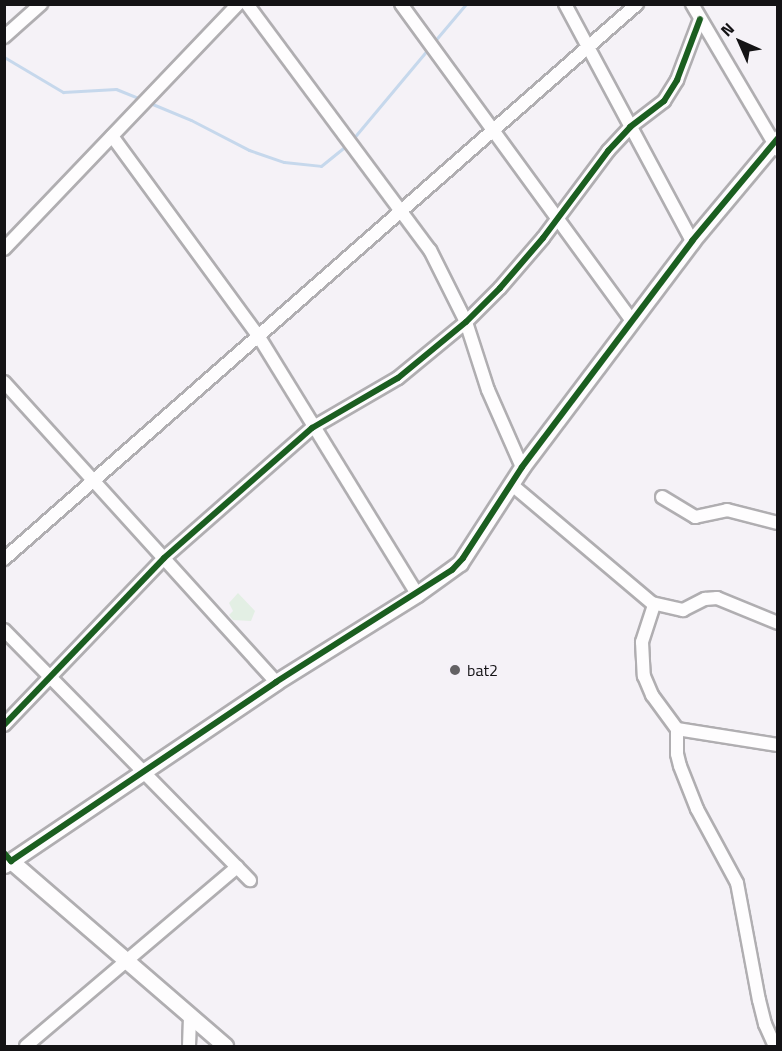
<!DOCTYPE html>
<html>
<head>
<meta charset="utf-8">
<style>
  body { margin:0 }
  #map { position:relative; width:782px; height:1051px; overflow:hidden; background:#f5f2f7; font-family:"Titillium Web",sans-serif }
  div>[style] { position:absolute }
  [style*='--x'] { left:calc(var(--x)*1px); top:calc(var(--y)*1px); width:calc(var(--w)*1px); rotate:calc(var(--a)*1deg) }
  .green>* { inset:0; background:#e3efe4 }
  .stream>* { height:3px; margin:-1.5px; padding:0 1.5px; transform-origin:1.5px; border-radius:1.5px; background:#c6d8ec }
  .roads { filter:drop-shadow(2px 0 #b0aeb1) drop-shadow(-2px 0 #b0aeb1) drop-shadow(0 2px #b0aeb1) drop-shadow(0 -2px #b0aeb1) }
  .minor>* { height:12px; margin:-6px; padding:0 6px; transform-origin:6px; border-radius:6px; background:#fefdfe }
  .tertiary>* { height:15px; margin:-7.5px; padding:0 7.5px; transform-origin:7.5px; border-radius:7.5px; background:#fefdfe }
  .cycleway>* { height:6px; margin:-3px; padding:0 3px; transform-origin:3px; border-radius:3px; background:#1b5e20 }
  .dots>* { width:16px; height:16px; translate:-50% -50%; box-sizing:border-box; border:3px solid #f5f1f8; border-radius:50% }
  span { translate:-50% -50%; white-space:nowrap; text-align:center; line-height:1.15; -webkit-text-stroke:4.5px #f5f1f8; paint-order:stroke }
  .poi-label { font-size:16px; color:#141315 }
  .left { translate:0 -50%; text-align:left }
  .frame { position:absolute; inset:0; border:6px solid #141315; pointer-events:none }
  .north { position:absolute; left:710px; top:12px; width:60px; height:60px; -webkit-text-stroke:4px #f5f1f8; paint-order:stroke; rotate:315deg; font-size:16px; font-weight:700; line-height:24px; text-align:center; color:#141315 }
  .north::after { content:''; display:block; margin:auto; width:21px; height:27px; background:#141315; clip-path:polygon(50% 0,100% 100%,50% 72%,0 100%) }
</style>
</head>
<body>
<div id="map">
  <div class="green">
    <i style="clip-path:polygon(238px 593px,255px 611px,251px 621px,233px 620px,229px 615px,233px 611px,229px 603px)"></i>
  </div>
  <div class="stream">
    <i style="--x:433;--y:43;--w:51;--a:-49.8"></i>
    <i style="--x:4;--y:57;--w:69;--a:30.7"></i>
    <i style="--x:63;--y:92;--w:53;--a:-3.2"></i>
    <i style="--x:116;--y:89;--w:27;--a:22"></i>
    <i style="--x:150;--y:103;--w:44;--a:22.5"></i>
    <i style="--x:191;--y:120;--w:65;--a:27.3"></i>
    <i style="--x:249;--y:150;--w:37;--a:19"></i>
    <i style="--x:284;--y:162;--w:37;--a:6"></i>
    <i style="--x:321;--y:166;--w:35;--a:-39"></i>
    <i style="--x:352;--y:140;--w:120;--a:-50.1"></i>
  </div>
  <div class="roads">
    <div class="minor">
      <i style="--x:247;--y:4;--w:307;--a:53.4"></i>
      <i style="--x:430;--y:250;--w:80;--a:63.4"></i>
      <i style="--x:466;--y:322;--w:71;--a:72.1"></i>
      <i style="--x:488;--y:390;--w:84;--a:66.2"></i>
      <i style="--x:401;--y:4;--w:394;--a:53.9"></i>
      <i style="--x:565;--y:4;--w:269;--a:61.8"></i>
      <i style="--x:692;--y:4;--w:169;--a:59.5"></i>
      <i style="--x:4;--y:37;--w:50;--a:-41.7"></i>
      <i style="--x:112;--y:136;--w:249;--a:53.8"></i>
      <i style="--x:259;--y:337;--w:302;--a:58.4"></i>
      <i style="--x:4;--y:249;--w:339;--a:-46.3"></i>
      <i style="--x:4;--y:382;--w:405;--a:47.8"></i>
      <i style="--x:511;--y:484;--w:187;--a:40.2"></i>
      <i style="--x:654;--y:605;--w:39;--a:108"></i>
      <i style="--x:642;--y:642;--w:34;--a:87"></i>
      <i style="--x:644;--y:676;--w:21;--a:67"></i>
      <i style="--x:652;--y:695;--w:42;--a:53.7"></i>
      <i style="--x:677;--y:729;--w:25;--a:90"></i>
      <i style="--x:677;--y:754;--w:12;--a:76"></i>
      <i style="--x:680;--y:766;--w:46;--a:68.4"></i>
      <i style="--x:697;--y:809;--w:84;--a:61.6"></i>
      <i style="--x:737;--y:883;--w:119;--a:79.4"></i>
      <i style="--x:759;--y:1000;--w:25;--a:76"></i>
      <i style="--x:765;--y:1024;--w:24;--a:66"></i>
      <i style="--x:662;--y:497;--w:39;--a:31"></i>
      <i style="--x:695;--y:517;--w:33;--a:-12"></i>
      <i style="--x:727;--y:510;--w:53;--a:14.3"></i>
      <i style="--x:4;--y:559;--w:842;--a:-41.24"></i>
      <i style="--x:652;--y:603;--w:32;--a:13"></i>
      <i style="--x:683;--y:610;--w:25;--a:-27"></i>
      <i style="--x:705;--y:599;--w:12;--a:-5"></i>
      <i style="--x:717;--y:598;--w:66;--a:22.3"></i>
      <i style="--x:4;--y:630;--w:351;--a:45.5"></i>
      <i style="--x:4;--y:725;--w:231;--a:-46.2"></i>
      <i style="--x:164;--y:558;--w:197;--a:-41.3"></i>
      <i style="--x:312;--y:428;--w:99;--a:-30.2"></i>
      <i style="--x:398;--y:378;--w:88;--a:-39.5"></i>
      <i style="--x:466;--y:322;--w:48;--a:-45"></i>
      <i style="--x:500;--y:288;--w:66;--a:-49.3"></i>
      <i style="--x:543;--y:238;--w:109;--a:-53.2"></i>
      <i style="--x:608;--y:151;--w:33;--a:-47"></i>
      <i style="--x:630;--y:127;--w:43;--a:-37.4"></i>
      <i style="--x:664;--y:101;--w:25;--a:-58"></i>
      <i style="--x:677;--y:80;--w:65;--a:-69.3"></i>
      <i style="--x:677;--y:729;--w:102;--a:9"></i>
      <i style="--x:26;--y:1046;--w:277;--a:-40.3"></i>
      <i style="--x:189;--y:1046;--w:30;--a:-88"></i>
    </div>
    <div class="tertiary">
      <i style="--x:11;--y:861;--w:320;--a:-34"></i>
      <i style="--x:276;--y:682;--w:166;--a:-32"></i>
      <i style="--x:417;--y:594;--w:53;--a:-35.8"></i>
      <i style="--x:460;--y:563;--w:114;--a:-57.1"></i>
      <i style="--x:522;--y:467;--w:283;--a:-53"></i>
      <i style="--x:692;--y:241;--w:134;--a:-50.1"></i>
      <i style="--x:4;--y:865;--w:8;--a:-30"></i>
      <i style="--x:11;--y:861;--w:283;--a:40.8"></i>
    </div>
  </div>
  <div class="cycleway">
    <i style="--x:4;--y:725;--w:231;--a:-46.2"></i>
    <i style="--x:164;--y:558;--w:197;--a:-41.3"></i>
    <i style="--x:312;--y:428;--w:99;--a:-30.2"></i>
    <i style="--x:398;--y:378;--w:88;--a:-39.5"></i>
    <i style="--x:466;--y:322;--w:48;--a:-45"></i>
    <i style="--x:500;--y:288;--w:66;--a:-49.3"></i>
    <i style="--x:543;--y:238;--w:109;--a:-53.2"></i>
    <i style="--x:608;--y:151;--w:33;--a:-47"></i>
    <i style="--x:630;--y:127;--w:43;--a:-37.4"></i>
    <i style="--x:664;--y:101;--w:25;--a:-58"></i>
    <i style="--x:677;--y:80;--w:65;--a:-69.3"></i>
    <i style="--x:4;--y:853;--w:11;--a:49"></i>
    <i style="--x:11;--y:861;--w:320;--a:-34"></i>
    <i style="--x:276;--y:682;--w:209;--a:-32.5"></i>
    <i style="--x:452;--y:570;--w:16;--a:-47"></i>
    <i style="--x:463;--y:558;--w:108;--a:-57"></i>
    <i style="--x:522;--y:467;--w:283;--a:-53"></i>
    <i style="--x:692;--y:241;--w:134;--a:-50.1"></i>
  </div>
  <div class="dots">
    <i style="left:455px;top:670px;background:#636164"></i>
  </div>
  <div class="poi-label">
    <span class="left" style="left:467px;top:670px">bat2</span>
  </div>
  <div class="frame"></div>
  <div class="north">N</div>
</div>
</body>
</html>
